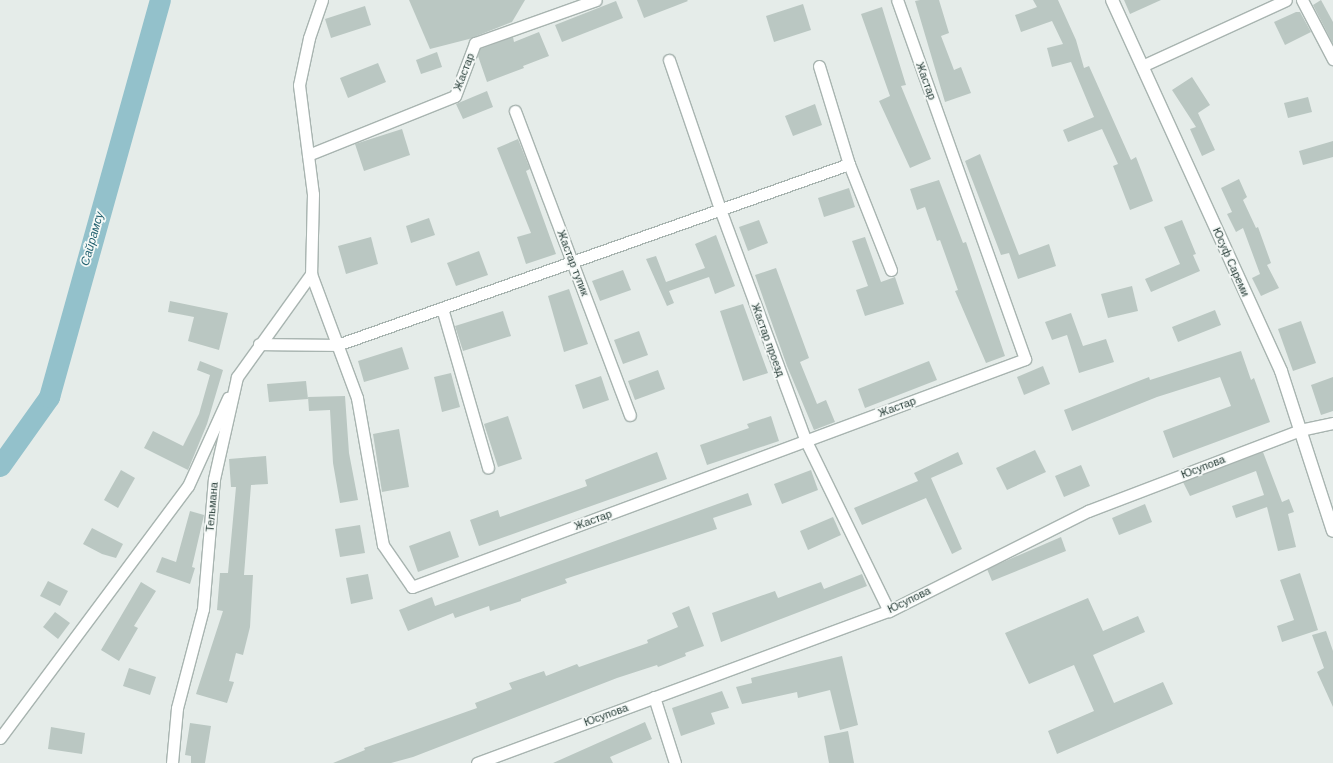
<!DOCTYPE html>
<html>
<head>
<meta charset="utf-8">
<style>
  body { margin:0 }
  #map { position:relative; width:1333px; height:763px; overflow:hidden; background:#e5ece9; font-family:"DM Sans",sans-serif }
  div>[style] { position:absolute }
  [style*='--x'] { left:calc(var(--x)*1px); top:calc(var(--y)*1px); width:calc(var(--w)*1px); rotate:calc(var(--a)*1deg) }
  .river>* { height:21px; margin:-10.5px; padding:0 10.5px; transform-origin:10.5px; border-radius:10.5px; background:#93c1cb }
  .building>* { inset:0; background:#bac7c2 }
  .roads { filter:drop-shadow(1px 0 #a8b4b0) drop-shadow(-1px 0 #a8b4b0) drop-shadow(0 1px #a8b4b0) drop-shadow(0 -1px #a8b4b0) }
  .street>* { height:11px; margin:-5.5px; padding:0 5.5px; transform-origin:5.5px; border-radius:5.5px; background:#fff }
  .secondary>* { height:12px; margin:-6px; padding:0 6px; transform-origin:6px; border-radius:6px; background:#fff }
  span { translate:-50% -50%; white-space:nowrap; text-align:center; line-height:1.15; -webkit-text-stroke:3.5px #f5f9f7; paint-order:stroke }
  .street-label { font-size:11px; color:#263c37 }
  .water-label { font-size:12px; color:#266472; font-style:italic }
</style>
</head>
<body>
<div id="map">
  <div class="river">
    <i style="--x:0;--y:466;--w:85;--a:-54.6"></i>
    <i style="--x:49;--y:397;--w:412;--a:-74.4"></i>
  </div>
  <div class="building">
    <i style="clip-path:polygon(409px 0,525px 0,512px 22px,469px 39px,430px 49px)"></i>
    <i style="clip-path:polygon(637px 0,687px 0,688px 1px,644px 18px)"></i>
    <i style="clip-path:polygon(920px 0,939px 0,949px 33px,941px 36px,954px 70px,961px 67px,971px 93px,945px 102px,915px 1px)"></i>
    <i style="clip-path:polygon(1033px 0,1058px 0,1076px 40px,1084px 68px,1089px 66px,1131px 160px,1136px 157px,1153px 201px,1130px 210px,1113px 166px,1118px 164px,1102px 129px,1068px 142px,1063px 130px,1094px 117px,1071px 62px,1052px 67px,1047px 48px,1063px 44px,1052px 21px,1021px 32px,1015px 15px,1037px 7px)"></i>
    <i style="clip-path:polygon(1124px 0,1161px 0,1130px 14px)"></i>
    <i style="clip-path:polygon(1321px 0,1333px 22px,1333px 44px,1313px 5px)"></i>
    <i style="clip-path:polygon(616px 1px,623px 18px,562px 42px,555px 25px)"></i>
    <i style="clip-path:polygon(803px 4px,811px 30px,774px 42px,766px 16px)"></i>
    <i style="clip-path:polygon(365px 6px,371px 25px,331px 38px,325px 19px)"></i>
    <i style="clip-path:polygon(882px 7px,906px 85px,901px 86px,931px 159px,910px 168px,879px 101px,890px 96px,861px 14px)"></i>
    <i style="clip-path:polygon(1296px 12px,1300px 12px,1311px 32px,1285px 45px,1274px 22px)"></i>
    <i style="clip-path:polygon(539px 32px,549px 56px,523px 66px,524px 68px,487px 82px,478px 56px,480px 49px,513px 37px,514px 42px)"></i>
    <i style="clip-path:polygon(437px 52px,442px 67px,421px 74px,416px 60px)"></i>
    <i style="clip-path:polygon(378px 63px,386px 82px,348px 98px,340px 78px)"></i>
    <i style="clip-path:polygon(1192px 77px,1210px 105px,1198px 113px,1215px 150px,1202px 156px,1190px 129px,1196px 127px,1172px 90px)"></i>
    <i style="clip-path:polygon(487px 91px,493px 107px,463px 119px,456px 104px)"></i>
    <i style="clip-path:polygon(1308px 97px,1312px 112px,1288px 118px,1284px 103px)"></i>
    <i style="clip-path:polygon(815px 104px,822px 125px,793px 136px,785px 116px)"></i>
    <i style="clip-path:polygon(402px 129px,410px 155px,364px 171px,355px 144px)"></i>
    <i style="clip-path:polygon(518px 139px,530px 169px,526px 171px,556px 254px,526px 264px,517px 237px,531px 233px,497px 148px)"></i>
    <i style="clip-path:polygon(1333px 141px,1333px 157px,1303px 165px,1299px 151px)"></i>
    <i style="clip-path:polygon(980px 154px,1019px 255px,1049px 244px,1056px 266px,1018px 279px,1009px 253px,1001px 255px,965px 161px)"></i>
    <i style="clip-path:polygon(1239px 179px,1247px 197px,1243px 200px,1256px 228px,1258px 227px,1271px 263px,1267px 265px,1279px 288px,1261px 296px,1252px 278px,1260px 274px,1243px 228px,1236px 232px,1227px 214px,1232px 212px,1221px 188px)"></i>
    <i style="clip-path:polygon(939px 180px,963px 243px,966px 242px,1005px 356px,986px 363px,955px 291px,958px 290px,940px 240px,937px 241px,925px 207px,917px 210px,910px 189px)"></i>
    <i style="clip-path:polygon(849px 188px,855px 207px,824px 217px,818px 198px)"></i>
    <i style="clip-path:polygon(429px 218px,435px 235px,411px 243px,406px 226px)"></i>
    <i style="clip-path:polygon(759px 220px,768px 243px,748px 251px,739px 227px)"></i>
    <i style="clip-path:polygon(1182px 220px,1196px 254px,1193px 255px,1200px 271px,1151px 292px,1145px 279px,1180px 264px,1164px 227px)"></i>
    <i style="clip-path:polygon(716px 235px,735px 286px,715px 294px,709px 277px,669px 291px,674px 303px,667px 306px,646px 259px,656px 256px,666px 282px,705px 268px,695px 244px)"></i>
    <i style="clip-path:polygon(371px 237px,378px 264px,346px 274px,338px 246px)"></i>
    <i style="clip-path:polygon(865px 237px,881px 282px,895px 277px,904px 304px,865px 316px,856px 290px,868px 286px,852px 241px)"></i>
    <i style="clip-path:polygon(479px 251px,488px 275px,456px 286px,447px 263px)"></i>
    <i style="clip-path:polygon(776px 268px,809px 358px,800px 362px,817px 404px,826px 400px,835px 422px,814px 430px,787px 366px,755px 275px)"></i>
    <i style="clip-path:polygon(623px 270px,631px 290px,600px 301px,592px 281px)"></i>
    <i style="clip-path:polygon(1132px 286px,1138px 311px,1108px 318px,1101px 294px)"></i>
    <i style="clip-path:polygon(569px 289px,588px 344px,564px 352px,548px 296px)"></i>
    <i style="clip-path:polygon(170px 301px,228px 313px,219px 350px,188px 341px,194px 317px,168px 312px)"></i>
    <i style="clip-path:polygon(743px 304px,768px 373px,743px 381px,720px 311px)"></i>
    <i style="clip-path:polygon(1215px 310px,1221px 325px,1178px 342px,1172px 327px)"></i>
    <i style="clip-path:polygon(503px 311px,511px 336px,463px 351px,455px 326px)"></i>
    <i style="clip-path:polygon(1071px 313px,1083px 346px,1106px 339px,1114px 362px,1079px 373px,1067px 335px,1052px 340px,1045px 322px)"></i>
    <i style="clip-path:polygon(1301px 321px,1316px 363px,1293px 371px,1278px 329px)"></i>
    <i style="clip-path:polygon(639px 331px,648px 355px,623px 364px,614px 340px)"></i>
    <i style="clip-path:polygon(402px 347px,409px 369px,364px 382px,358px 361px)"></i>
    <i style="clip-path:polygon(1241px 351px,1251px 380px,1254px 378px,1270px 422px,1173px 458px,1163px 431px,1231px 406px,1220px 377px,1157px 397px,1072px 431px,1064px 410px,1149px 377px,1150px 380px)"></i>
    <i style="clip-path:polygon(200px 361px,223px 370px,207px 424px,188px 470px,144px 448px,153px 431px,183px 446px,199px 414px,210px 375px,197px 370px)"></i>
    <i style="clip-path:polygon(929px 361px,937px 380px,865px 408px,858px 389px)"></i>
    <i style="clip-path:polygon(1043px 366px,1050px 384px,1024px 395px,1017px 377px)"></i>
    <i style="clip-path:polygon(658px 370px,665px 389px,635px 400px,628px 381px)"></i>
    <i style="clip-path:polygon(451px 373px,460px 407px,442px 412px,434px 377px)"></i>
    <i style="clip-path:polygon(601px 376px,609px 400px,583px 409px,575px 385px)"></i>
    <i style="clip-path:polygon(1333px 377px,1333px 411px,1321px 415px,1311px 385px)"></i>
    <i style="clip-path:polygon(306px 381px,308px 399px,269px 402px,267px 384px)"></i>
    <i style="clip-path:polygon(345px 396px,349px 453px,358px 500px,340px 503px,333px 463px,330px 410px,309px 411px,308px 397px)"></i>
    <i style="clip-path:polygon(508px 416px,522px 459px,498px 467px,484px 424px)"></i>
    <i style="clip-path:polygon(771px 416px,779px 441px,707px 465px,700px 445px,749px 428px,747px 424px)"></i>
    <i style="clip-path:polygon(399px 429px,409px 487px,382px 492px,373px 434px)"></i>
    <i style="clip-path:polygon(1035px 450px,1046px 472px,1007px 490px,996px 468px)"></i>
    <i style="clip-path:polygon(657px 452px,667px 479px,479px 546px,470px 520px,498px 510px,500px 517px,587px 486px,585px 480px)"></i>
    <i style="clip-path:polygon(958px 452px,963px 464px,931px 478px,962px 549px,952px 554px,926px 498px,862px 525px,854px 508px,918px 481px,914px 473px)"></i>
    <i style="clip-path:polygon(1263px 452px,1282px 502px,1289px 499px,1294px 512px,1288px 514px,1296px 547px,1278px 551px,1267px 507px,1236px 518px,1232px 506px,1264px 495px,1256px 471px,1190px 496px,1183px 482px)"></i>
    <i style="clip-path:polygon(266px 456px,268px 484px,251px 485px,244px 575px,253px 575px,250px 627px,243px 655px,236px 653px,229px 681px,234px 682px,227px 703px,196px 694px,223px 611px,217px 610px,220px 573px,228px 573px,236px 487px,231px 487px,229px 459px)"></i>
    <i style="clip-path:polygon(1081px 465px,1090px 486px,1064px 497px,1055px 476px)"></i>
    <i style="clip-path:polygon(121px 470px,135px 478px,118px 508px,104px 500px)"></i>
    <i style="clip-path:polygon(811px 470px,818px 490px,782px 504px,774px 484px)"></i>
    <i style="clip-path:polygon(748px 493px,752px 505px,713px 518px,717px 529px,565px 579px,567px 583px,521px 599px,521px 601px,490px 611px,489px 606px,455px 618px,453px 613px,408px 631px,399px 610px,432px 597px,435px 606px)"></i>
    <i style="clip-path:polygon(1145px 504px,1152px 522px,1119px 535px,1112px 518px)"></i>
    <i style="clip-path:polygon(190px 511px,204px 515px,192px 567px,195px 568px,190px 584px,156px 572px,162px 557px,176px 562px)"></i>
    <i style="clip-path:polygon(833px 517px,841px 535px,808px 550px,800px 531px)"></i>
    <i style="clip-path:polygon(360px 525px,365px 553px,340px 557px,335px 529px)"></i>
    <i style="clip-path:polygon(92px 528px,123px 544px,116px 558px,102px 554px,83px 544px)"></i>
    <i style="clip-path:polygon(450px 531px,459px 557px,418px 572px,409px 546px)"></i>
    <i style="clip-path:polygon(1061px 537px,1066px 551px,992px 581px,987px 569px)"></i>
    <i style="clip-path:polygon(1300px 573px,1318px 630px,1282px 642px,1277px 626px,1294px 620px,1280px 580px)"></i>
    <i style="clip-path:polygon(368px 574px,373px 599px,351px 604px,346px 578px)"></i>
    <i style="clip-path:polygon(862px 574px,867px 586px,721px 642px,712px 613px,775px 591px,778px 598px,821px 582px,824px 589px)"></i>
    <i style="clip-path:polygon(48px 581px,68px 591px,60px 606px,40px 596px)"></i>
    <i style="clip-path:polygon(141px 582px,156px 591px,134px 626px,138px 628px,119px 661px,101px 650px)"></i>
    <i style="clip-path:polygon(1088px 598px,1103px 631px,1138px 616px,1145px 632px,1093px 655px,1114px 703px,1163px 682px,1173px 704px,1057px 754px,1048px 731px,1094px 711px,1074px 665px,1029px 684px,1005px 633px)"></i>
    <i style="clip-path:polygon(689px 606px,704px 646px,685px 653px,686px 656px,658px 667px,657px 665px,617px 678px,413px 757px,391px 763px,333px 763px,365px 750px,364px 748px,477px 708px,475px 703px,512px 689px,509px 683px,544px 671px,546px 676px,577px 664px,579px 667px,648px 643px,647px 640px,678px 627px,672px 613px)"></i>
    <i style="clip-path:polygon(55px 612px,70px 623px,58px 639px,43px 627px)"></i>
    <i style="clip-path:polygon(1326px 631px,1333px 651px,1333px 707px,1317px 672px,1324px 668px,1312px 635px)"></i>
    <i style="clip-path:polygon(842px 656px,858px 725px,840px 730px,830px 690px,798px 698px,797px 692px,742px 704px,736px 687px,752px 683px,751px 678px)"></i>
    <i style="clip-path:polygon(129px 668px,156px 677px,150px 695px,123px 686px)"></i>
    <i style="clip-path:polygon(722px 691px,729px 708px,711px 713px,715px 724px,681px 736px,672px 708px)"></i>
    <i style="clip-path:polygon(645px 722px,652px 739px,610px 757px,613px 763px,553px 763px)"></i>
    <i style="clip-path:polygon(190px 723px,211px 726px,205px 763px,191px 763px,191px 756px,185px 755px)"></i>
    <i style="clip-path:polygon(51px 727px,85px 733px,82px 754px,48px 749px)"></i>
    <i style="clip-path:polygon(848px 731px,854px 763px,829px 763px,824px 736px)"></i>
  </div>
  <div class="roads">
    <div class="street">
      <i style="--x:322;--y:0;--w:40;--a:108.9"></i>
      <i style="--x:309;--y:38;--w:48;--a:102"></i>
      <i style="--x:299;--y:85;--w:110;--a:82.7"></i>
      <i style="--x:313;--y:194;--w:80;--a:91.4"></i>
      <i style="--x:311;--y:274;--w:132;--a:69.6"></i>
      <i style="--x:357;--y:398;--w:149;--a:80"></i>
      <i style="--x:383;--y:545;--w:51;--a:55.4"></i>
      <i style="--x:412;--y:587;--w:654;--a:-20.4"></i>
      <i style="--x:1025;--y:359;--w:381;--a:-109.6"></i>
      <i style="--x:1302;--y:0;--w:67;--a:62.3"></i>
      <i style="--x:669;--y:60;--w:157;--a:71.1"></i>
      <i style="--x:720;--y:209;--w:247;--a:69.7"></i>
      <i style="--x:806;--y:441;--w:189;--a:64"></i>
      <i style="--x:819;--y:66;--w:102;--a:73"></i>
      <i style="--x:849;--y:164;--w:114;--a:68.4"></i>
      <i style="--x:1142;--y:66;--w:158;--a:-24.6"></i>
      <i style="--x:515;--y:111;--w:325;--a:69.3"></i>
      <i style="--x:308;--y:155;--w:158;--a:-21.9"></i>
      <i style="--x:455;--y:96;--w:57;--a:-69.3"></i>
      <i style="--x:475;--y:43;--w:128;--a:-19.6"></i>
      <i style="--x:442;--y:308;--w:166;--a:73.9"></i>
      <i style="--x:259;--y:344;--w:78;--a:0.7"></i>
      <i style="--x:337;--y:345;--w:543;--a:-19.47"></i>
      <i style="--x:654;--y:697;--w:69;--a:72.3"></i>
      <i style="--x:0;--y:738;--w:314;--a:-53.3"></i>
      <i style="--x:188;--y:486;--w:97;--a:-65.6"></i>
      <i style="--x:172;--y:763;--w:55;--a:-84.8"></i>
      <i style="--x:177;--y:708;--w:102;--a:-75.3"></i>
      <i style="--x:203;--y:609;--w:130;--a:-85.2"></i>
      <i style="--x:214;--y:479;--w:105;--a:-77.3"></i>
      <i style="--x:237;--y:377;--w:127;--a:-54.3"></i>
      <i style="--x:477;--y:763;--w:439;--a:-20.3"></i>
      <i style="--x:889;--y:611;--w:223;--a:-26.7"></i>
      <i style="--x:1088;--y:511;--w:227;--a:-20.9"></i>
      <i style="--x:1300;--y:430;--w:34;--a:-12"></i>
    </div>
    <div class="secondary">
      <i style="--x:1112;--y:0;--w:408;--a:65.5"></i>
      <i style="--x:1281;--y:371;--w:168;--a:72"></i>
    </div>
  </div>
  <div class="street-label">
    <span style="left:464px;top:72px;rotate:-69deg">Жастар</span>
    <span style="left:926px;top:81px;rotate:70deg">Жастар</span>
    <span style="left:1231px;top:262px;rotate:66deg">Юсуф Сареми</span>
    <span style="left:573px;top:263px;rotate:69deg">Жастар тупик</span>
    <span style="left:768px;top:340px;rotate:70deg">Жастар проезд</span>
    <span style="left:897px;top:407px;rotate:-20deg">Жастар</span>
    <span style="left:1203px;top:467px;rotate:-21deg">Юсупова</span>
    <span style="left:212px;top:507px;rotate:-85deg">Тельмана</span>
    <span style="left:593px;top:520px;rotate:-20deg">Жастар</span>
    <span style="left:909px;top:600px;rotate:-26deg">Юсупова</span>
    <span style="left:606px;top:715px;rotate:-20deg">Юсупова</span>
  </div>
  <div class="water-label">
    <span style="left:93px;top:239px;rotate:-74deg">Сайрамсу</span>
  </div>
</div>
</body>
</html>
